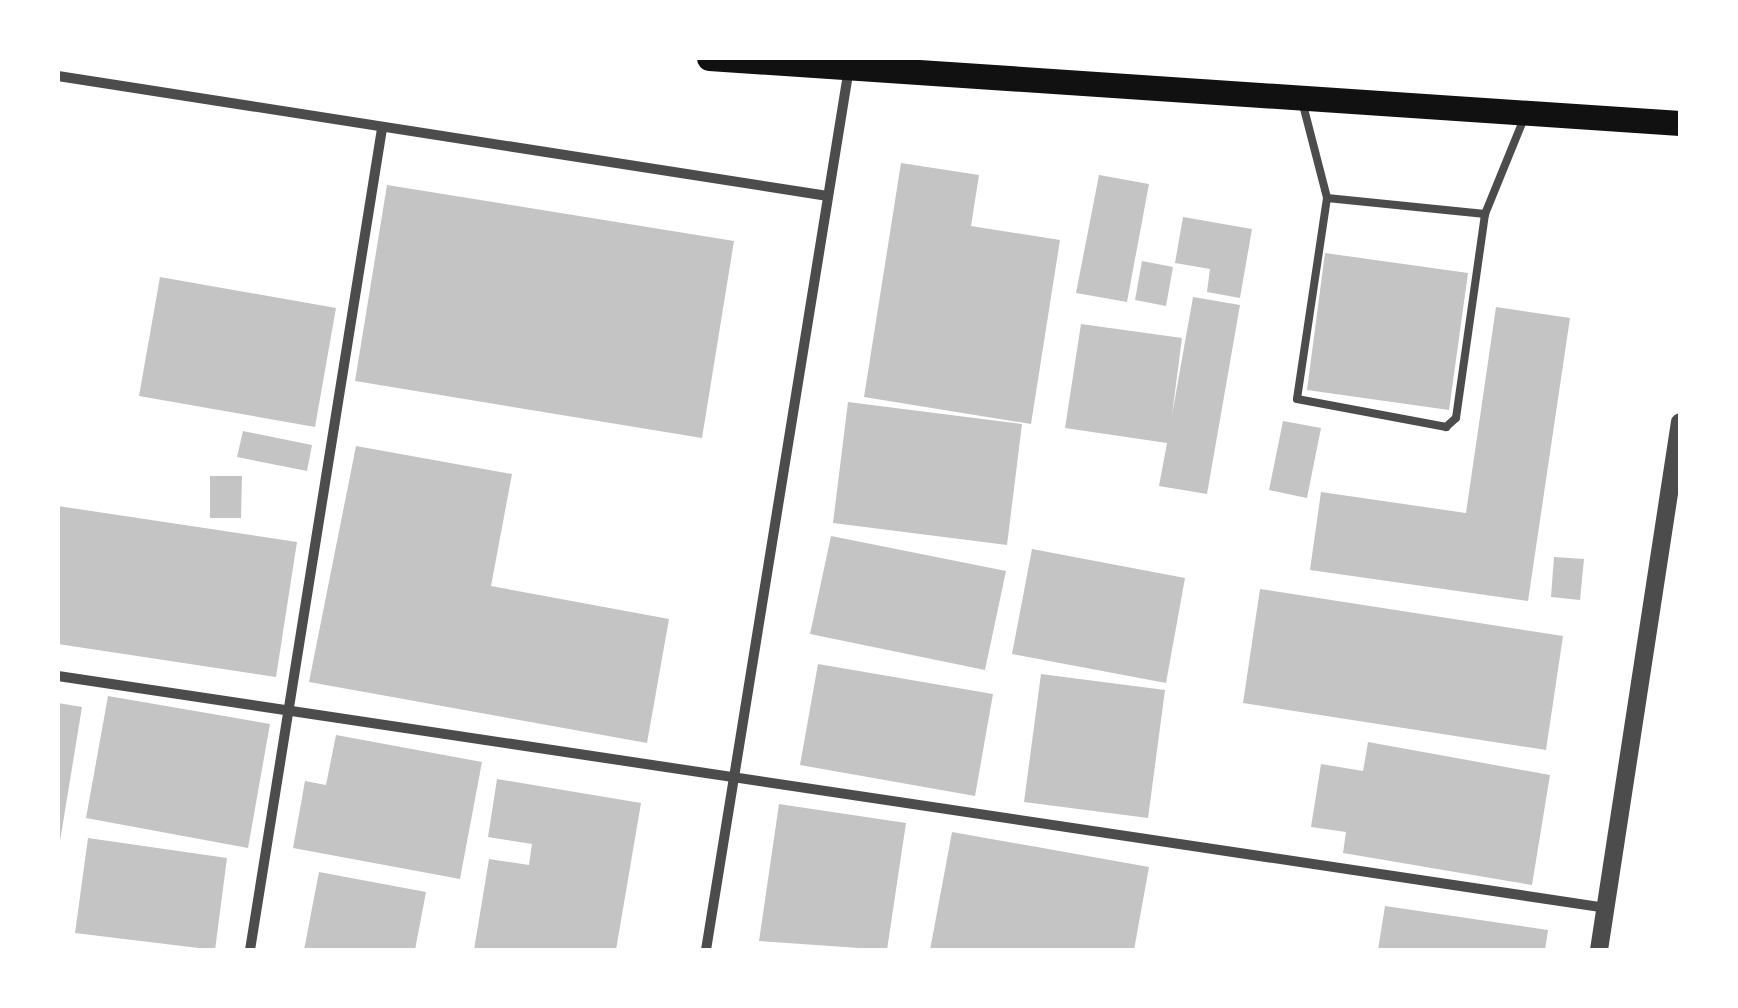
<!DOCTYPE html>
<html>
<head>
<meta charset="utf-8">
<style>
  body { margin:0 }
  #map { position:relative; width:1738px; height:1008px; overflow:hidden; background:#fff; font-family:Jost,sans-serif }
  div>[style] { position:absolute }
  [style*='--x'] { left:calc(var(--x)*1px); top:calc(var(--y)*1px); width:calc(var(--w)*1px); rotate:calc(var(--a)*1deg) }
  .building>* { inset:0; background:#c4c4c4 }
  .service>* { height:8px; margin:-4px; padding:0 4px; transform-origin:4px; border-radius:4px; background:#4c4c4c }
  .minor>* { height:10px; margin:-5px; padding:0 5px; transform-origin:5px; border-radius:5px; background:#4c4c4c }
  .tertiary>* { height:18px; margin:-9px; padding:0 9px; transform-origin:9px; border-radius:9px; background:#4c4c4c }
  .primary>* { height:25px; margin:-12.5px; padding:0 12.5px; transform-origin:12.5px; border-radius:12.5px; background:#111 }
  span { translate:-50% -50%; white-space:nowrap; text-align:center; line-height:1.15; -webkit-text-stroke:8px #fff; paint-order:stroke }
  .frame { position:absolute; inset:0; border:60px solid #fff; pointer-events:none }
</style>
</head>
<body>
<div id="map">
  <div class="building">
    <i style="clip-path:polygon(901px 163px,979px 175px,971px 226px,1060px 240px,1031px 424px,864px 397px)"></i>
    <i style="clip-path:polygon(1099px 175px,1149px 184px,1127px 302px,1076px 293px)"></i>
    <i style="clip-path:polygon(387px 185px,734px 241px,702px 438px,355px 381px)"></i>
    <i style="clip-path:polygon(1183px 217px,1252px 229px,1240px 298px,1207px 292px,1210px 269px,1175px 263px)"></i>
    <i style="clip-path:polygon(1325px 253px,1468px 273px,1449px 410px,1307px 390px)"></i>
    <i style="clip-path:polygon(1142px 261px,1173px 267px,1166px 306px,1135px 300px)"></i>
    <i style="clip-path:polygon(160px 277px,336px 308px,315px 427px,139px 396px)"></i>
    <i style="clip-path:polygon(1193px 297px,1240px 305px,1207px 494px,1159px 486px,1167px 443px,1065px 428px,1081px 324px,1182px 338px,1172px 415px)"></i>
    <i style="clip-path:polygon(1496px 307px,1570px 318px,1528px 601px,1310px 570px,1321px 492px,1466px 513px)"></i>
    <i style="clip-path:polygon(848px 402px,1022px 424px,1007px 545px,833px 523px)"></i>
    <i style="clip-path:polygon(1283px 421px,1321px 428px,1307px 498px,1269px 490px)"></i>
    <i style="clip-path:polygon(243px 431px,312px 445px,307px 471px,237px 457px)"></i>
    <i style="clip-path:polygon(356px 446px,512px 474px,491px 586px,669px 619px,647px 743px,309px 682px)"></i>
    <i style="clip-path:polygon(210px 476px,242px 476px,241px 518px,210px 518px)"></i>
    <i style="clip-path:polygon(58px 506px,297px 542px,276px 677px,58px 644px)"></i>
    <i style="clip-path:polygon(831px 536px,1006px 571px,985px 670px,810px 634px)"></i>
    <i style="clip-path:polygon(1032px 549px,1185px 578px,1166px 683px,1012px 654px)"></i>
    <i style="clip-path:polygon(1554px 557px,1584px 559px,1580px 600px,1551px 597px)"></i>
    <i style="clip-path:polygon(1260px 589px,1563px 636px,1546px 750px,1243px 703px)"></i>
    <i style="clip-path:polygon(818px 664px,993px 694px,975px 796px,800px 765px)"></i>
    <i style="clip-path:polygon(1041px 674px,1165px 690px,1148px 818px,1024px 802px)"></i>
    <i style="clip-path:polygon(108px 696px,270px 724px,248px 848px,86px 818px)"></i>
    <i style="clip-path:polygon(58px 703px,82px 707px,60px 841px,58px 840px)"></i>
    <i style="clip-path:polygon(336px 735px,482px 762px,460px 879px,293px 848px,305px 781px,326px 785px)"></i>
    <i style="clip-path:polygon(1368px 742px,1550px 775px,1532px 885px,1343px 853px,1346px 832px,1311px 827px,1321px 764px,1363px 771px)"></i>
    <i style="clip-path:polygon(497px 779px,641px 803px,616px 950px,474px 950px,489px 859px,529px 865px,532px 844px,488px 837px)"></i>
    <i style="clip-path:polygon(779px 804px,906px 823px,887px 950px,759px 941px)"></i>
    <i style="clip-path:polygon(952px 832px,1149px 867px,1134px 950px,930px 950px)"></i>
    <i style="clip-path:polygon(88px 838px,227px 858px,215px 950px,75px 933px)"></i>
    <i style="clip-path:polygon(319px 872px,426px 892px,415px 950px,304px 950px)"></i>
    <i style="clip-path:polygon(1385px 906px,1548px 930px,1545px 950px,1378px 950px)"></i>
  </div>
  <div class="service">
    <i style="--x:1302;--y:101;--w:100;--a:75.5"></i>
    <i style="--x:1327;--y:198;--w:159;--a:5.8"></i>
    <i style="--x:1485;--y:214;--w:106;--a:-67.8"></i>
    <i style="--x:1327;--y:198;--w:203;--a:98.5"></i>
    <i style="--x:1297;--y:399;--w:152;--a:10.6"></i>
    <i style="--x:1446;--y:427;--w:13;--a:-42"></i>
    <i style="--x:1456;--y:418;--w:206;--a:-81.9"></i>
  </div>
  <div class="minor">
    <i style="--x:58;--y:76;--w:779;--a:8.86"></i>
    <i style="--x:58;--y:676;--w:1565;--a:8.52"></i>
    <i style="--x:250;--y:950;--w:832;--a:-80.87"></i>
    <i style="--x:706;--y:950;--w:894;--a:-80.79"></i>
  </div>
  <div class="tertiary">
    <i style="--x:1599;--y:950;--w:534;--a:-81.28"></i>
  </div>
  <div class="primary">
    <i style="--x:709;--y:58;--w:973;--a:3.83"></i>
  </div>
  <div class="frame"></div>
</div>
</body>
</html>
